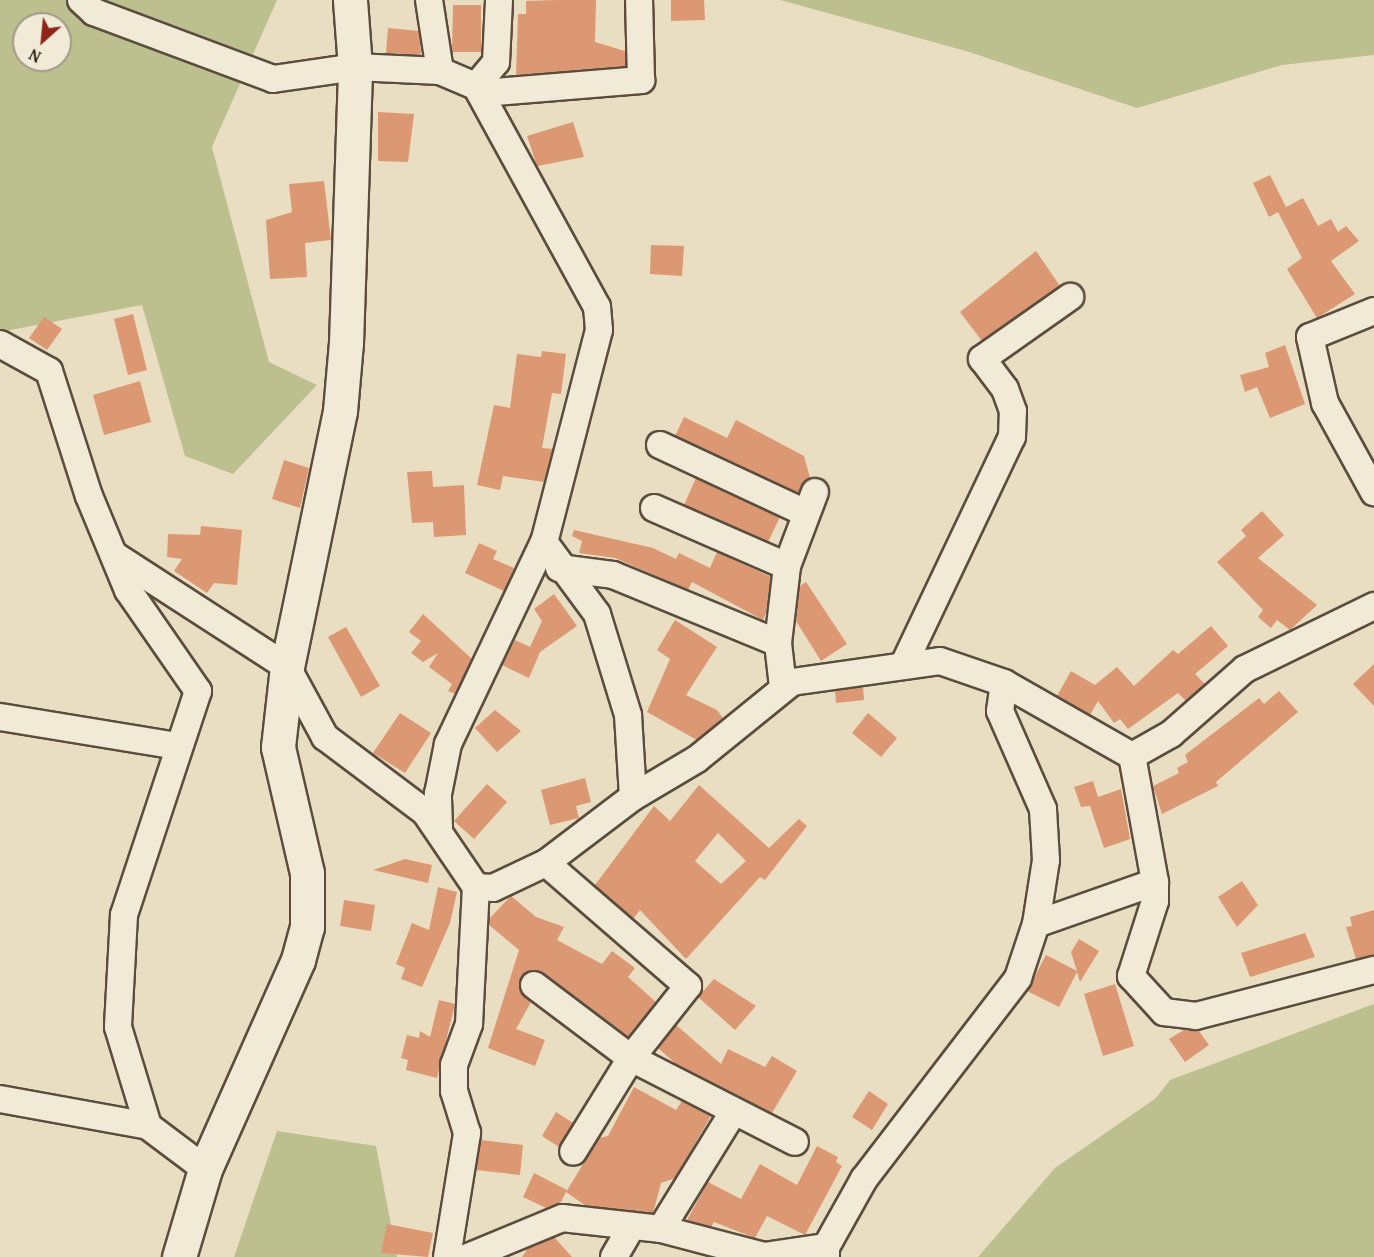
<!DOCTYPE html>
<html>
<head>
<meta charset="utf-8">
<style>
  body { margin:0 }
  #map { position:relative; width:1374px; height:1257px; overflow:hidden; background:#e9dec1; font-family:"Gentium Book Plus",serif }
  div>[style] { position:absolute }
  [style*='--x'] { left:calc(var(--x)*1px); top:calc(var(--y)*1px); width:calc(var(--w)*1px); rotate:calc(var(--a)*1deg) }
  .green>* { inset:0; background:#bcc08e }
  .building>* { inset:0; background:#db9873 }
  .roads { filter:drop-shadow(2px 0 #5b4d3e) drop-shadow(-2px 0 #5b4d3e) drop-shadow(0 2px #5b4d3e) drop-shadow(0 -2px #5b4d3e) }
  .street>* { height:26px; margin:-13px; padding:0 13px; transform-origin:13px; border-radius:13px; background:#f1ead7 }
  .secondary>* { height:33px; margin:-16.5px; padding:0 16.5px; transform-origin:16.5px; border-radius:16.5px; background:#f1ead7 }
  span { translate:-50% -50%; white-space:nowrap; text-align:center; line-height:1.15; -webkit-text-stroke:4.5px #f1ead7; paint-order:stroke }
  .north { position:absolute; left:12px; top:12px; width:60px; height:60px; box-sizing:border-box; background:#f1ead7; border:2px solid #a29889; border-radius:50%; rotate:207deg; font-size:16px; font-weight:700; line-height:24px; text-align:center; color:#2c1d13 }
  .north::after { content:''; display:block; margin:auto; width:21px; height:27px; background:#8f2418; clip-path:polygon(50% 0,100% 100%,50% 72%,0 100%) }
</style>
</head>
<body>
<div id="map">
  <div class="green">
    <i style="clip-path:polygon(evenodd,0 0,277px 0,212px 147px,269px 362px,317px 385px,233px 474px,185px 456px,142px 305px,0 332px,0 0,24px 24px,60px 24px,60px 60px,24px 60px,24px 24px)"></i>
    <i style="clip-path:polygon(780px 0,1374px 0,1374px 55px,1282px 65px,1137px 108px,966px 51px)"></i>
    <i style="clip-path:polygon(1374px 1004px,1374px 1257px,978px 1257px,1055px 1168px,1156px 1098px,1170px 1080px)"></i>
    <i style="clip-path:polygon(277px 1131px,376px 1146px,397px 1257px,234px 1257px)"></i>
  </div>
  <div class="building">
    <i style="clip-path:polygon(556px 0,596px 0,595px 42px,625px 51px,626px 66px,516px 75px,518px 14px,526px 14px,526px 1px)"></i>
    <i style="clip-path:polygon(671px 0,704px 0,705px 20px,671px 21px)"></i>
    <i style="clip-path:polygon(453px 5px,481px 5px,481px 52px,452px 52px)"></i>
    <i style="clip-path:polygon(388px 28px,419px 31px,421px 55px,386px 53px)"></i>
    <i style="clip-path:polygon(378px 112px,414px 114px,408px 162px,378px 161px)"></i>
    <i style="clip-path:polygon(573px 122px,584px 157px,537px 166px,527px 136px)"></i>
    <i style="clip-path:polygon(1270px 175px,1286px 207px,1303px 198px,1318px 226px,1331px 219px,1338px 232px,1346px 226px,1359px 241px,1331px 261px,1355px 294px,1317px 318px,1287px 269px,1302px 258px,1278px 212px,1269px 217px,1253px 183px)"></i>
    <i style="clip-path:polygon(324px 181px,331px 240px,305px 243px,307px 277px,270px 279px,266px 220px,292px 212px,289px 184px)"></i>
    <i style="clip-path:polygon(651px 245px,684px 246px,682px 276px,650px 274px)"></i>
    <i style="clip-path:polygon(1036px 251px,1060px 286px,982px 341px,960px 312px)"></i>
    <i style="clip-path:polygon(133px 314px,147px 370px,128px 375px,114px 319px)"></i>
    <i style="clip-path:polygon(44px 317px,62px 329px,47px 350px,29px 338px)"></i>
    <i style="clip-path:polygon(1285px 345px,1305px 404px,1270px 418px,1257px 387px,1245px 392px,1240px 375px,1269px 367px,1265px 353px)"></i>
    <i style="clip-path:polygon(542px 351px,566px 354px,561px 394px,552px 393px,542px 448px,553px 449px,544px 482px,503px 476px,500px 490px,477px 485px,494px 405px,510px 408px,517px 354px,541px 357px)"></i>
    <i style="clip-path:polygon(140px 381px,151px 422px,104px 435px,93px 395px)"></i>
    <i style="clip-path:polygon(684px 417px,727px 438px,736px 420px,804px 456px,810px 478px,799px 493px,675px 436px)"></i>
    <i style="clip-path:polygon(284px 460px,309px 468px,300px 508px,272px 499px)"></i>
    <i style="clip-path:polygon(432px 471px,433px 487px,464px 485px,466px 535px,434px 537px,433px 522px,412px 523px,407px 472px)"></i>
    <i style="clip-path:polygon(696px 478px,780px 517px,768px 542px,684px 505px)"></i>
    <i style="clip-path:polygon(1262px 511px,1284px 535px,1258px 558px,1317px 605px,1290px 630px,1277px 620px,1271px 628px,1258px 617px,1263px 610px,1217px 562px,1246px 536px,1241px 530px)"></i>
    <i style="clip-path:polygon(201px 526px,242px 530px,237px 585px,214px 583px,207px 593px,174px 571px,182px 559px,167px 557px,168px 534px,200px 535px)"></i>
    <i style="clip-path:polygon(574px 530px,653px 548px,676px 559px,679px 553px,710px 568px,717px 552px,771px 577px,766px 613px,763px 620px,692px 582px,688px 590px,615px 558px,579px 553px,582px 541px,572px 536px)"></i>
    <i style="clip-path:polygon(479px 543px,497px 551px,493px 559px,514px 568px,504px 591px,465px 573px)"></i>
    <i style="clip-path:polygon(806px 582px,847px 644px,821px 661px,796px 621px,800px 586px)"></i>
    <i style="clip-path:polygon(554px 594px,577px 626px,540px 652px,529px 678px,502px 665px,515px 640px,530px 647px,542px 621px,534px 609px)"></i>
    <i style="clip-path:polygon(423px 614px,472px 659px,455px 694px,448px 691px,452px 684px,429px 667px,438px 653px,423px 662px,411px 653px,421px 641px,409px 632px)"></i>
    <i style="clip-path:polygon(675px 620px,717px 647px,686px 695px,717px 710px,723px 718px,697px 740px,647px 712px,670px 659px,657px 650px)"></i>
    <i style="clip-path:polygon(1211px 626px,1228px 646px,1195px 674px,1205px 684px,1186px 701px,1178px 693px,1128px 729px,1120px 719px,1114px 723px,1098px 701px,1090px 715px,1057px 696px,1071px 671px,1095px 685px,1117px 667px,1134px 686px,1173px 650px,1178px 654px)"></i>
    <i style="clip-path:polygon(346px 627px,380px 686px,361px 697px,328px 637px)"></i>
    <i style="clip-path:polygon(1374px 664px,1374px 706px,1353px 684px)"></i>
    <i style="clip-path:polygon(863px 687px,864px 700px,836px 703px,835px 691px)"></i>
    <i style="clip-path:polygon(1279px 691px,1298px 712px,1216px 782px,1218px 786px,1162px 814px,1153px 786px,1179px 773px,1177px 768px,1188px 762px,1185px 755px,1259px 698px,1264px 704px)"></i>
    <i style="clip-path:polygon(495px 710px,521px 731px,497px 752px,475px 728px)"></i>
    <i style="clip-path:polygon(400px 713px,431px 733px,405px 773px,373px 753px)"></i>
    <i style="clip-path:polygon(868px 713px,897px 738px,881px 757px,852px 733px)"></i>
    <i style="clip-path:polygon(585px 778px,591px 802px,576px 806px,579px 818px,550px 825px,541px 790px)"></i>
    <i style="clip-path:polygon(1093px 781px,1098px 797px,1121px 789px,1130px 839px,1104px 848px,1090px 806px,1081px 807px,1074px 787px)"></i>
    <i style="clip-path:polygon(487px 784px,507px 802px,474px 839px,454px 821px)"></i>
    <i style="clip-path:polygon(evenodd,699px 785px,769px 848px,799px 819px,807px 826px,765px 880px,760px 877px,686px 959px,640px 910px,633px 919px,595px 885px,654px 806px,670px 821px,699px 785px,718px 833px,746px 861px,721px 884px,695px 861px,718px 833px)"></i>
    <i style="clip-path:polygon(405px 859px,432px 865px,428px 883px,373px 870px)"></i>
    <i style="clip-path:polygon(1242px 881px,1258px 905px,1237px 927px,1218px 897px)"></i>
    <i style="clip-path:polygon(438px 887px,457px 892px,450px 923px,422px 987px,401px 979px,405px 968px,396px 964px,412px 923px,429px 930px)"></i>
    <i style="clip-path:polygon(511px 896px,536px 917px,564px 927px,557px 940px,602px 964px,612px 951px,635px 968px,628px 977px,656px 1002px,629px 1037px,535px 970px,519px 983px,531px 1002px,516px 1029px,545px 1040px,535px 1066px,488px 1048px,519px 950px,489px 925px,489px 919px)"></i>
    <i style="clip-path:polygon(344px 900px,375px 905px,371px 931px,340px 926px)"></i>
    <i style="clip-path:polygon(1374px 910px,1374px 955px,1356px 959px,1346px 927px,1352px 926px,1350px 917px)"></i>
    <i style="clip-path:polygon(1305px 933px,1315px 957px,1250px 977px,1241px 953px)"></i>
    <i style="clip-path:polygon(1079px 939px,1099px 951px,1080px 982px,1077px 972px,1059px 1007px,1027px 991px,1046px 955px,1077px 971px,1071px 952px)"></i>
    <i style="clip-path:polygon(714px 979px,756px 1006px,735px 1030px,698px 997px)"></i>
    <i style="clip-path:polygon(1115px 984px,1134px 1046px,1103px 1056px,1084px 994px)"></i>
    <i style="clip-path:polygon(439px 1000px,455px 1004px,437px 1078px,406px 1070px,408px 1060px,401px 1058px,407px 1035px,419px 1038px,420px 1031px,430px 1037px)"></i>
    <i style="clip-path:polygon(676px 1025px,721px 1064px,728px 1049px,765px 1067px,772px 1056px,797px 1071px,772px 1113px,676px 1064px,658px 1048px)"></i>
    <i style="clip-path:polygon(1184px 1030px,1199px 1031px,1209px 1045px,1185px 1062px,1169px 1039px)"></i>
    <i style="clip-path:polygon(634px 1087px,676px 1110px,682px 1101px,711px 1116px,675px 1178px,661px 1183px,653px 1213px,586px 1206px,566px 1192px,599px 1138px,608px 1136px)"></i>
    <i style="clip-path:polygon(869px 1091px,888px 1104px,872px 1130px,852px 1117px)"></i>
    <i style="clip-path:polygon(556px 1112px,573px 1123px,559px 1147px,542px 1136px)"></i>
    <i style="clip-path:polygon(481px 1140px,523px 1145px,520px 1175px,476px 1170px)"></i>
    <i style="clip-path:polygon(817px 1146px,838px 1157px,836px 1162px,842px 1166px,805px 1235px,767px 1216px,755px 1238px,714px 1222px,711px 1227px,687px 1220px,708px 1182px,741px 1199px,760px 1164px,797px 1185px)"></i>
    <i style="clip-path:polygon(534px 1173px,567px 1190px,560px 1204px,546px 1208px,523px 1197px)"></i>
    <i style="clip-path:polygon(387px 1224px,433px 1233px,428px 1257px,381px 1253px)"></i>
    <i style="clip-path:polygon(554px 1237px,572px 1257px,522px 1257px,528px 1248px)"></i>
  </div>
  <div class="roads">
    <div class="street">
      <i style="--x:81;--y:0;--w:18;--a:43"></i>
      <i style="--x:94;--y:12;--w:191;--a:20.5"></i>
      <i style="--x:273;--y:79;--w:83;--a:-8.3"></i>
      <i style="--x:355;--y:67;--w:85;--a:2.7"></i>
      <i style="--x:440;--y:71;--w:39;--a:23"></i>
      <i style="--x:476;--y:86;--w:31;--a:-50"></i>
      <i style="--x:496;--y:62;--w:62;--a:-87.2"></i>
      <i style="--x:429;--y:0;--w:72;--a:81.2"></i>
      <i style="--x:476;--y:86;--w:252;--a:61.3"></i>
      <i style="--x:597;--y:307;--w:23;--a:85"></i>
      <i style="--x:599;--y:330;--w:219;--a:104.5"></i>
      <i style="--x:544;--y:542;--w:89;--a:53.6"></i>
      <i style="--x:597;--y:614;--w:106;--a:72.9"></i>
      <i style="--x:628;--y:715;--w:82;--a:86.5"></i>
      <i style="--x:483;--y:93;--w:159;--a:-4.7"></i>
      <i style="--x:641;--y:80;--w:80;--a:-91.4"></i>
      <i style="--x:1374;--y:311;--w:69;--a:157.9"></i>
      <i style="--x:1310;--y:337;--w:68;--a:77.2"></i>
      <i style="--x:1325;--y:403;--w:102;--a:61.2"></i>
      <i style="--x:0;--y:344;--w:56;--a:28.9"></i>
      <i style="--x:49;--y:371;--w:131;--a:72.3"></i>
      <i style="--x:89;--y:496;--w:102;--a:67.5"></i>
      <i style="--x:128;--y:590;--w:123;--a:55.3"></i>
      <i style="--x:198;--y:691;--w:236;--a:108.3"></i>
      <i style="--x:124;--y:915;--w:112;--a:93.1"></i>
      <i style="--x:118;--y:1027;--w:103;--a:73.1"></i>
      <i style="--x:148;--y:1126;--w:71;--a:37"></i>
      <i style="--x:660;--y:445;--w:159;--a:25"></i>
      <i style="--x:654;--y:508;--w:145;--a:23.6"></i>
      <i style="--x:114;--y:555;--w:206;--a:32.9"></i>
      <i style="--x:287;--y:667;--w:80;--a:61.5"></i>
      <i style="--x:325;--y:737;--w:125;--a:36.9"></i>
      <i style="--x:425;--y:812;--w:91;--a:55.8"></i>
      <i style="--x:476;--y:887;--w:17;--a:3"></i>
      <i style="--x:493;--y:888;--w:59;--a:-25.3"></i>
      <i style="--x:546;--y:863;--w:109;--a:-37.2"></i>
      <i style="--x:633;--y:797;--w:74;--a:-30.7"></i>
      <i style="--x:697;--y:759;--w:122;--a:-39"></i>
      <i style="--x:792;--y:682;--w:149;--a:-8.1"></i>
      <i style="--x:940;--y:661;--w:68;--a:19"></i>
      <i style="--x:1004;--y:683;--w:147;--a:29.7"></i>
      <i style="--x:1132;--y:756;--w:45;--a:-29.4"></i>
      <i style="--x:1171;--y:734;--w:98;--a:-41.3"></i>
      <i style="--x:1245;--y:669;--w:144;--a:-26"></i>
      <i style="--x:559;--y:568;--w:54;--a:7.4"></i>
      <i style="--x:613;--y:575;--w:178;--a:22.4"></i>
      <i style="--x:904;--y:664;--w:251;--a:-64.6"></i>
      <i style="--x:1012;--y:437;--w:26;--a:-88"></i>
      <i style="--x:1013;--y:411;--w:23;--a:-110"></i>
      <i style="--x:1005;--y:389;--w:38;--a:-127"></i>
      <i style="--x:982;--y:359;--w:108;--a:-35.2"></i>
      <i style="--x:783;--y:687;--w:44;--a:-96.5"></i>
      <i style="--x:778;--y:643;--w:78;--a:-83.3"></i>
      <i style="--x:787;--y:566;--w:79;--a:-69.3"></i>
      <i style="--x:0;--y:717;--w:179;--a:9.3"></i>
      <i style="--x:439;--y:827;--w:33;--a:-92"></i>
      <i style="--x:438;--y:794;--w:51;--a:-78.7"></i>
      <i style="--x:448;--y:744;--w:224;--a:-64.6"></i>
      <i style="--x:546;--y:863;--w:188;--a:40.9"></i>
      <i style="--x:688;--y:986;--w:92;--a:128.4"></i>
      <i style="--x:631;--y:1058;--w:110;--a:121.7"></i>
      <i style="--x:1155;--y:882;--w:19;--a:90"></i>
      <i style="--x:1155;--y:901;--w:79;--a:107.7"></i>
      <i style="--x:1131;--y:976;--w:49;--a:47.5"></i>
      <i style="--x:1164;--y:1012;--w:32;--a:7"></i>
      <i style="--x:1196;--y:1016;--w:184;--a:-14.5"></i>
      <i style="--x:1036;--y:924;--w:126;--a:-19.4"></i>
      <i style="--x:1155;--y:882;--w:128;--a:-100.3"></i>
      <i style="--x:534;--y:985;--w:121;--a:37"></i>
      <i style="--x:631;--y:1058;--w:184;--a:27.1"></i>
      <i style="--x:0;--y:1099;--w:150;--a:10.3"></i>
      <i style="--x:661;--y:1229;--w:135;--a:-58.3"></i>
      <i style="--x:447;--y:1257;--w:126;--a:-80.8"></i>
      <i style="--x:467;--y:1133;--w:44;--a:-107.2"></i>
      <i style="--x:454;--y:1091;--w:26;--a:-90"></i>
      <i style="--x:454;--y:1065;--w:44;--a:-69.9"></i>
      <i style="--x:469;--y:1024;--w:137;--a:-87.1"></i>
      <i style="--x:468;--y:1257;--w:102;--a:-22.5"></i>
      <i style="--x:562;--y:1218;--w:100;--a:6.3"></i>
      <i style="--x:661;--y:1229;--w:106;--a:14.7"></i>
      <i style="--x:764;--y:1256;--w:63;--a:-8.3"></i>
      <i style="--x:614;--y:1257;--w:36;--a:-60"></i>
      <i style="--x:826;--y:1257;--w:10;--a:-90"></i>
      <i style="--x:826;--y:1247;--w:78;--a:-60.8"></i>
      <i style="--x:864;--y:1179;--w:253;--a:-52.5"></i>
      <i style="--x:1018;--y:978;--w:57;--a:-71.6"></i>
      <i style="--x:1036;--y:924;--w:65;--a:-81.1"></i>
      <i style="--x:1046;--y:860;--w:51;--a:-93.4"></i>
      <i style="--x:1043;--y:809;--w:107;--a:-113.7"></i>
      <i style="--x:1000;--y:711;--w:28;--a:-82"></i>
    </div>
    <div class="secondary">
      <i style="--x:179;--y:1257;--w:92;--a:-73.5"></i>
      <i style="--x:205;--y:1169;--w:229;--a:-66"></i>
      <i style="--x:298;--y:960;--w:34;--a:-75"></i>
      <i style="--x:307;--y:927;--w:54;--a:-90"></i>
      <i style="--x:307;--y:873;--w:129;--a:-103"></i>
      <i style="--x:278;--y:747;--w:81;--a:-83.6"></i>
      <i style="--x:287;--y:667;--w:261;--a:-78.3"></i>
      <i style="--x:340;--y:411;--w:68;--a:-85"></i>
      <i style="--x:346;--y:343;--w:276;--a:-88.1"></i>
      <i style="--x:355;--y:67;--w:67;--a:-94.3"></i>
    </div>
  </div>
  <div class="north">N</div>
</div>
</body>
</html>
